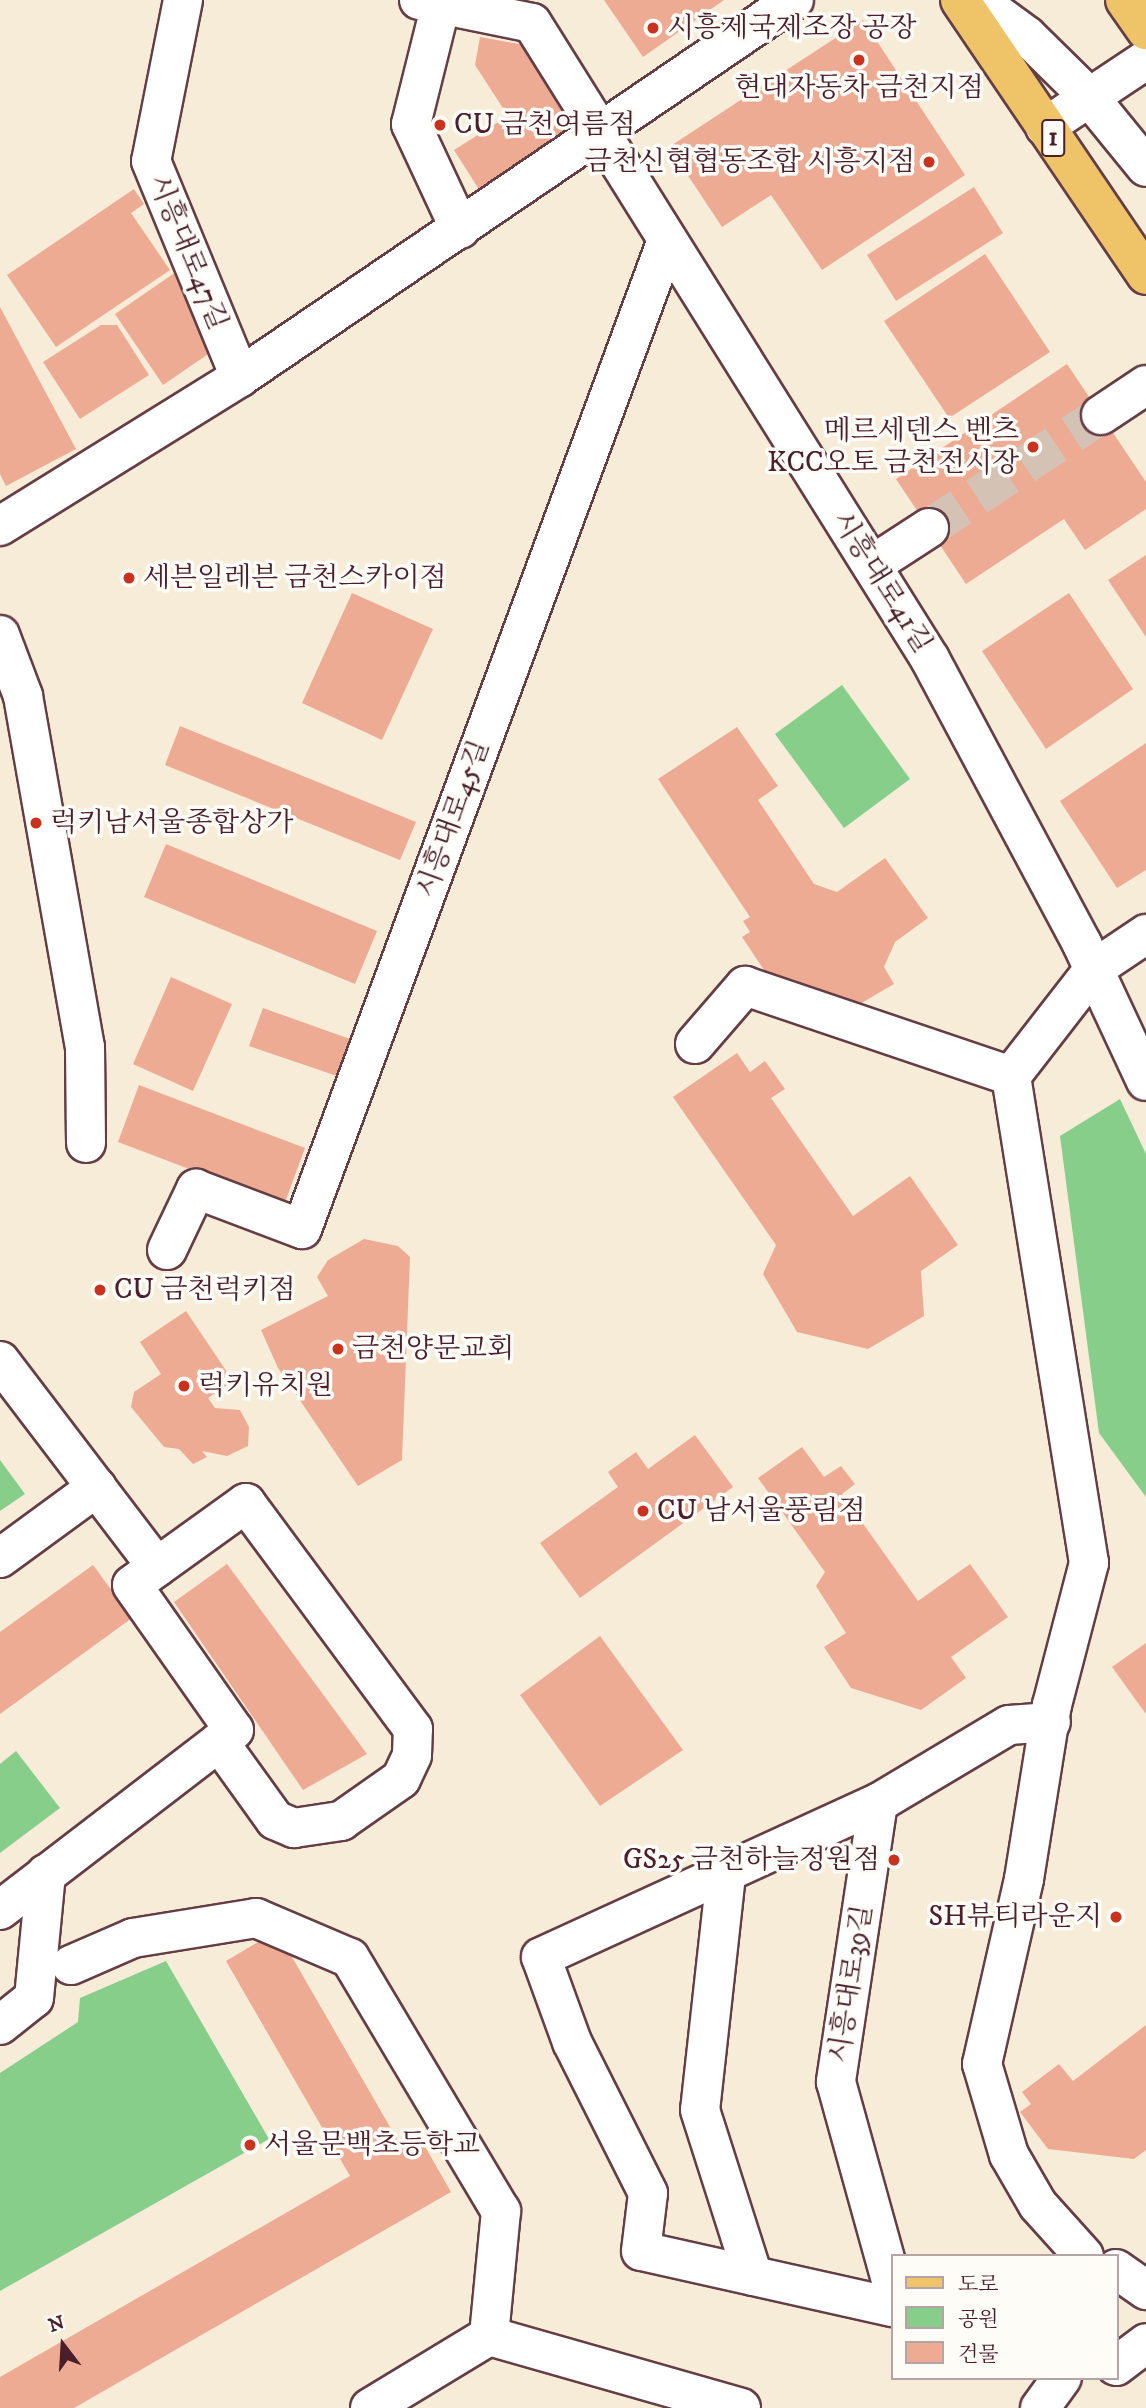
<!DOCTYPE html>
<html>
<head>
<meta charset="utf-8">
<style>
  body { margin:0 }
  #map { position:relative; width:1146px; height:2408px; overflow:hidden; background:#f6ecd8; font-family:"IM FELL DW Pica","Noto Serif KR",serif }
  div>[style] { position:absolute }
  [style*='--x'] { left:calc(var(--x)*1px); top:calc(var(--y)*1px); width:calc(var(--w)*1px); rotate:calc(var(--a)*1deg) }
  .green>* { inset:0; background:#86ce8a }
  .building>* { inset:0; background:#eeab93 }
  .minor-tunnel>* { height:38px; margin-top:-19px; transform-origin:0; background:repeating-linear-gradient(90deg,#d4c3b5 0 38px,transparent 0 57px) }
  .roads { filter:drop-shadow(2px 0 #643e45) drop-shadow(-2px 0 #643e45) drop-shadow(0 2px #643e45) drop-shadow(0 -2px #643e45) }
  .minor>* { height:38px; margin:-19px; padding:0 19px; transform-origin:19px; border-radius:19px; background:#fff }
  .major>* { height:38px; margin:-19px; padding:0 19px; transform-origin:19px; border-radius:19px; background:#efc469 }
  .dots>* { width:19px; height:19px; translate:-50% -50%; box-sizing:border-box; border:4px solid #fdfcf7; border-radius:50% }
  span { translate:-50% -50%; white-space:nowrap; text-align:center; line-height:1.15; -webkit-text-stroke:7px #fdfcf7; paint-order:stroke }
  .shield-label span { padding:2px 5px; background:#fdfcf7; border:2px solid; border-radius:5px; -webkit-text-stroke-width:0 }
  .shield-label { font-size:26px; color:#4a1f2b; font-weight:700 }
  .poi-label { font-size:28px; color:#4a1f2b }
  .left { translate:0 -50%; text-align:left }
  .right { translate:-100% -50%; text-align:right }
  .street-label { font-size:28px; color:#4a1f2b }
  .legend { position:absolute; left:891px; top:2254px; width:228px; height:126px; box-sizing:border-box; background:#fdfcf7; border:2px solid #b5a4a5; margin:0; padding:9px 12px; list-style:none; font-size:21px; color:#4a1f2b }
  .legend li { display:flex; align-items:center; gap:14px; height:35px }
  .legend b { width:35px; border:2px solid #b5a4a5 }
  .north { position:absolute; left:28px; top:2310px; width:70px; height:70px; -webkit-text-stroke:5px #fdfcf7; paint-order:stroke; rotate:343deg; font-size:19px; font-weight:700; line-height:28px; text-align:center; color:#4a1f2b }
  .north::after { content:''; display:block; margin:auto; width:24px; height:32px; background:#4a1f2b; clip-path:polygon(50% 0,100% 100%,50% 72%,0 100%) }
</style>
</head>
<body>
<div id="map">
  <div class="green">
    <i style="clip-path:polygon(842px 685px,910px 779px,844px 828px,775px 734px)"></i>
    <i style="clip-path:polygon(1120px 1099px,1146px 1154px,1146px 1497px,1099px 1433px,1060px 1136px)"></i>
    <i style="clip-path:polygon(0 1460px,25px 1494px,0 1511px)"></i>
    <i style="clip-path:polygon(16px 1751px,60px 1808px,0 1853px,0 1764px)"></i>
    <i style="clip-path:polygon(166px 1961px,269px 2139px,0 2291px,0 2073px,78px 2022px,80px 1998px)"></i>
  </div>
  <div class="building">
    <i style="clip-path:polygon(604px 0,724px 0,643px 57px)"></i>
    <i style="clip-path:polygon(863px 20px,965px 175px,822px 270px,771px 195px,722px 227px,669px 147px)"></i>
    <i style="clip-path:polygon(480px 37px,524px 45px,567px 121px,564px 139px,480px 191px,454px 150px,508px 116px,475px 65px)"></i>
    <i style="clip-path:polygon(974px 187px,1003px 233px,896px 301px,867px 255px)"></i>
    <i style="clip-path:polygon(134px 189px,144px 204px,131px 213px,170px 270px,56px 347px,7px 275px)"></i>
    <i style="clip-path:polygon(985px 254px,1050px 352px,949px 418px,884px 321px)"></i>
    <i style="clip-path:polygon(176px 272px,217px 348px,163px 385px,115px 314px)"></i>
    <i style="clip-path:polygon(0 307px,76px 449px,6px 486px,0 474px)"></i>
    <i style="clip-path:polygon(101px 325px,117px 325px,149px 375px,80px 419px,43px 362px)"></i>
    <i style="clip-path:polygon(1067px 364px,1146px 482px,1146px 509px,1085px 550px,1064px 519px,966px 584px,896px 479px)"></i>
    <i style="clip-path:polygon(1146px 555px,1146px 637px,1108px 580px)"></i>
    <i style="clip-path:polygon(352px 593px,433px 629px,382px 740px,302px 703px)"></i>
    <i style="clip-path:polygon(1069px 593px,1133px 689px,1046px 749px,982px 651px)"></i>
    <i style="clip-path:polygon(180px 726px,416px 822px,400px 860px,165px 765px)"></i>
    <i style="clip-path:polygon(737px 727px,778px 786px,758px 800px,814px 884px,837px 892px,885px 858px,928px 918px,895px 942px,884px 967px,894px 984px,841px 1015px,806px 997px,796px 983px,780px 994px,742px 937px,750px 932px,743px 921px,750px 917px,658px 779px)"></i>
    <i style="clip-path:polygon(1146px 743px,1146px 870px,1117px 888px,1060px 801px)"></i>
    <i style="clip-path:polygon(166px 844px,377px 931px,355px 984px,144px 897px)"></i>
    <i style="clip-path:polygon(171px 977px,232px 1004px,193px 1091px,133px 1064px)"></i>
    <i style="clip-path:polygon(263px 1008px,350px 1039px,337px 1076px,249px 1046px)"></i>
    <i style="clip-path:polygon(737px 1053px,750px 1072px,765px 1061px,785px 1089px,771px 1098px,853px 1216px,910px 1176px,958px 1245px,921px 1271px,924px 1316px,868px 1349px,797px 1332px,763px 1274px,776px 1245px,673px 1097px)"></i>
    <i style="clip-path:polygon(139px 1085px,305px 1148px,284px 1205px,118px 1142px)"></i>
    <i style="clip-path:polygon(364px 1239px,398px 1246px,410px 1257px,402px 1460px,358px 1486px,278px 1368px,261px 1330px,328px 1296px,317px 1277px,328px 1260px)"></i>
    <i style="clip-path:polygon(186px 1311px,233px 1381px,208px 1398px,215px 1408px,240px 1410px,249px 1427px,248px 1446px,227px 1456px,202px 1451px,207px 1457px,193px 1464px,179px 1449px,164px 1447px,131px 1407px,134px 1392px,161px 1374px,140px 1342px)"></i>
    <i style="clip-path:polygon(695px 1435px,733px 1487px,580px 1598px,540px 1543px,618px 1487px,608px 1472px,636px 1452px,648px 1469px)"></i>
    <i style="clip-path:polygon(802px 1447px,824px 1477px,841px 1466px,855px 1484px,842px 1494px,918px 1601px,970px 1564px,1008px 1617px,951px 1657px,966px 1678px,921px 1710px,851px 1688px,824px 1647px,846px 1633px,816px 1586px,825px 1572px,758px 1478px)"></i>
    <i style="clip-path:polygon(227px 1564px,367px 1754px,303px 1790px,174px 1602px)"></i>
    <i style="clip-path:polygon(93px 1565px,132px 1618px,0 1714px,0 1632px)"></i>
    <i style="clip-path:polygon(600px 1636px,683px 1750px,600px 1806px,520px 1695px)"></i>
    <i style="clip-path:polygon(1146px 1643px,1146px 1714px,1112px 1667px)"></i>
    <i style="clip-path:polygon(277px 1931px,401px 2146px,419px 2136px,451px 2192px,74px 2408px,0 2408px,0 2377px,350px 2176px,226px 1961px)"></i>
    <i style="clip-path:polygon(1146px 2025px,1146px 2150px,1134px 2159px,1048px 2149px,1020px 2112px,1031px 2104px,1022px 2092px,1059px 2064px,1073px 2081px)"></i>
  </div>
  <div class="minor-tunnel">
    <i style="--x:929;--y:528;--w:206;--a:-33.3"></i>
  </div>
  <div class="roads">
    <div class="minor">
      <i style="--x:183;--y:0;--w:164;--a:101.2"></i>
      <i style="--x:151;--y:161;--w:234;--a:67.6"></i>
      <i style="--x:419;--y:0;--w:115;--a:11.5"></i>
      <i style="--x:532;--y:23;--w:750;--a:57.96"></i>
      <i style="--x:930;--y:659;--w:323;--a:61.9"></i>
      <i style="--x:1082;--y:944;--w:151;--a:65"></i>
      <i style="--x:442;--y:0;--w:128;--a:104"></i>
      <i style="--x:411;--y:124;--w:116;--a:65"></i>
      <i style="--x:978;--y:0;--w:61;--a:36.3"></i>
      <i style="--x:1027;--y:36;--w:87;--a:44.5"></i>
      <i style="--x:1089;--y:97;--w:90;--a:50.8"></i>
      <i style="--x:1045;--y:127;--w:121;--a:-33.6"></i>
      <i style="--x:1101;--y:415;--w:54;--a:-33.7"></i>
      <i style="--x:0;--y:526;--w:282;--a:-31.8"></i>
      <i style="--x:240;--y:377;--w:670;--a:-34.24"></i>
      <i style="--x:872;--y:565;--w:68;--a:-33"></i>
      <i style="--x:0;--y:635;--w:65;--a:69.3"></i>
      <i style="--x:23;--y:696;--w:356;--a:80"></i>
      <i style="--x:85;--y:1047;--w:96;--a:89.4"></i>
      <i style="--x:695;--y:1044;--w:77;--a:-49.2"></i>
      <i style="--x:745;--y:986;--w:281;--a:18.7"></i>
      <i style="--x:167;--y:1250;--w:68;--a:-64.6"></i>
      <i style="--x:196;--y:1189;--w:113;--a:20.7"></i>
      <i style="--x:302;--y:1229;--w:1054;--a:-69.74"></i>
      <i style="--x:0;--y:1361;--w:259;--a:52.7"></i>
      <i style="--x:0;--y:1558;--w:120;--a:-36.2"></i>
      <i style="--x:878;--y:1803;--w:282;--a:98.6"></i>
      <i style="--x:836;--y:2082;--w:210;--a:74.5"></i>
      <i style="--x:726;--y:1875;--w:236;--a:96.3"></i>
      <i style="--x:700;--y:2110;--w:174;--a:72.3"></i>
      <i style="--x:0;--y:1910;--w:276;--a:-37.5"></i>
      <i style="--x:219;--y:1742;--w:96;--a:54.3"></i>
      <i style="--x:275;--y:1820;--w:21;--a:23"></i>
      <i style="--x:294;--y:1828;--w:48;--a:-8.5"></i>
      <i style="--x:341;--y:1821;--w:73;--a:-35"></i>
      <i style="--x:401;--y:1779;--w:26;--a:-65"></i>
      <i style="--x:412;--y:1755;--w:26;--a:-88"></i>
      <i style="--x:413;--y:1729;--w:281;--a:-126.5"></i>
      <i style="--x:246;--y:1503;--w:140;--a:144.3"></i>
      <i style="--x:132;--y:1585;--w:177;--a:54.9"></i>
      <i style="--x:234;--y:1730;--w:19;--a:141"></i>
      <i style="--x:71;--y:1965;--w:68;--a:-23.5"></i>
      <i style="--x:133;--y:1938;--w:125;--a:-9.2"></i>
      <i style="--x:256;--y:1918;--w:102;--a:23.1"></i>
      <i style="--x:350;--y:1958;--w:295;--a:59.2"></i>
      <i style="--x:501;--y:2211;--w:126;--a:95.5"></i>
      <i style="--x:0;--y:2025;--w:43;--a:-38.5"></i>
      <i style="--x:34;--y:1998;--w:125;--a:-84.5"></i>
      <i style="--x:1084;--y:2256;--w:69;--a:-132"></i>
      <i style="--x:1038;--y:2205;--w:58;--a:-120.1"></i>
      <i style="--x:1009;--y:2155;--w:95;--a:-106.5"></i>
      <i style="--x:982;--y:2064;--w:190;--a:-77.2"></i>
      <i style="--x:1024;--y:1879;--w:176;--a:-80.9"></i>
      <i style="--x:1052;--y:1705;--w:147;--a:-75.4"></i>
      <i style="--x:1089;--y:1563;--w:493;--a:-99.1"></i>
      <i style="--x:1011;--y:1076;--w:135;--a:-52.2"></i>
      <i style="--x:1094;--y:969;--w:63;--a:-33.9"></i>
      <i style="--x:1116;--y:2269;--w:37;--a:35"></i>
      <i style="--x:892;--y:2307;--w:257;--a:-167.4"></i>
      <i style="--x:641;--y:2251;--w:58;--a:-83.1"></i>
      <i style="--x:648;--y:2193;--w:169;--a:-116.7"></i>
      <i style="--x:572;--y:2042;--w:90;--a:-110"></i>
      <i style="--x:541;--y:1957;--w:371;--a:-24.6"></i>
      <i style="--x:878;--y:1803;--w:152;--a:-30.8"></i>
      <i style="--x:1009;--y:1725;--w:42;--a:-4.1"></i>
      <i style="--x:1116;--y:2366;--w:38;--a:-37"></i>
      <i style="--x:370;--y:2408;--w:139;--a:-31.2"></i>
      <i style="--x:489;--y:2336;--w:262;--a:15.9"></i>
      <i style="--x:1040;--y:2408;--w:37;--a:-54"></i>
    </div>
    <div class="major">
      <i style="--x:960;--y:0;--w:332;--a:55.9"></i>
      <i style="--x:1125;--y:0;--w:37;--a:55"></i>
    </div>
  </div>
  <div class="dots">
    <i style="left:653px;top:28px;background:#c8321e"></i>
    <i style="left:859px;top:60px;background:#c8321e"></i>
    <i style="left:440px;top:125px;background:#c8321e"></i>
    <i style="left:929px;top:162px;background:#c8321e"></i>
    <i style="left:1033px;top:447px;background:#c8321e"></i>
    <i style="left:129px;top:578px;background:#c8321e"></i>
    <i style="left:36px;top:823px;background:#c8321e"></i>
    <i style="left:100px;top:1290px;background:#c8321e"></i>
    <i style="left:338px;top:1349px;background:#c8321e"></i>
    <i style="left:184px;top:1386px;background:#c8321e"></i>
    <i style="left:643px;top:1511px;background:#c8321e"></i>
    <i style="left:894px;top:1860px;background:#c8321e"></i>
    <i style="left:1116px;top:1917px;background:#c8321e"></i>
    <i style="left:250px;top:2145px;background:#c8321e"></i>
  </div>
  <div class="shield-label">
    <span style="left:1053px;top:138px">1</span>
  </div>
  <div class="poi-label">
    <span class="left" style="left:667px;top:28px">시흥제국제조장 공장</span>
    <span style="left:859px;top:88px">현대자동차 금천지점</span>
    <span class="left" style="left:454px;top:125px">CU 금천여름점</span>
    <span class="right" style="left:915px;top:162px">금천신협협동조합 시흥지점</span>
    <span class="right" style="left:1019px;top:447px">메르세덴스 벤츠<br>KCC오토 금천전시장</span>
    <span class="left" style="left:143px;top:578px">세븐일레븐 금천스카이점</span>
    <span class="left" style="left:50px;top:823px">럭키남서울종합상가</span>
    <span class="left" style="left:114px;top:1290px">CU 금천럭키점</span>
    <span class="left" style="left:352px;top:1349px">금천양문교회</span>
    <span class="left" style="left:198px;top:1386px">럭키유치원</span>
    <span class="left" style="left:657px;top:1511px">CU 남서울풍림점</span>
    <span class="right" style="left:880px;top:1860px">GS25 금천하늘정원점</span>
    <span class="right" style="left:1102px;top:1917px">SH뷰티라운지</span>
    <span class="left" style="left:264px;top:2145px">서울문백초등학교</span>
  </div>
  <div class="street-label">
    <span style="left:188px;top:252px;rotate:68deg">시흥대로47길</span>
    <span style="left:882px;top:582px;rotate:58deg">시흥대로41길</span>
    <span style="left:453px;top:819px;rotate:-70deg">시흥대로45길</span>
    <span style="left:851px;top:1984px;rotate:-81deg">시흥대로39길</span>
  </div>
  <ul class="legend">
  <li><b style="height:9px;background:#efc469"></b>도로</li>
  <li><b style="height:19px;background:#86ce8a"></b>공원</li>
  <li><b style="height:19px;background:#eeab93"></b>건물</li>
  </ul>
  <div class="north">N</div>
</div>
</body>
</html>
